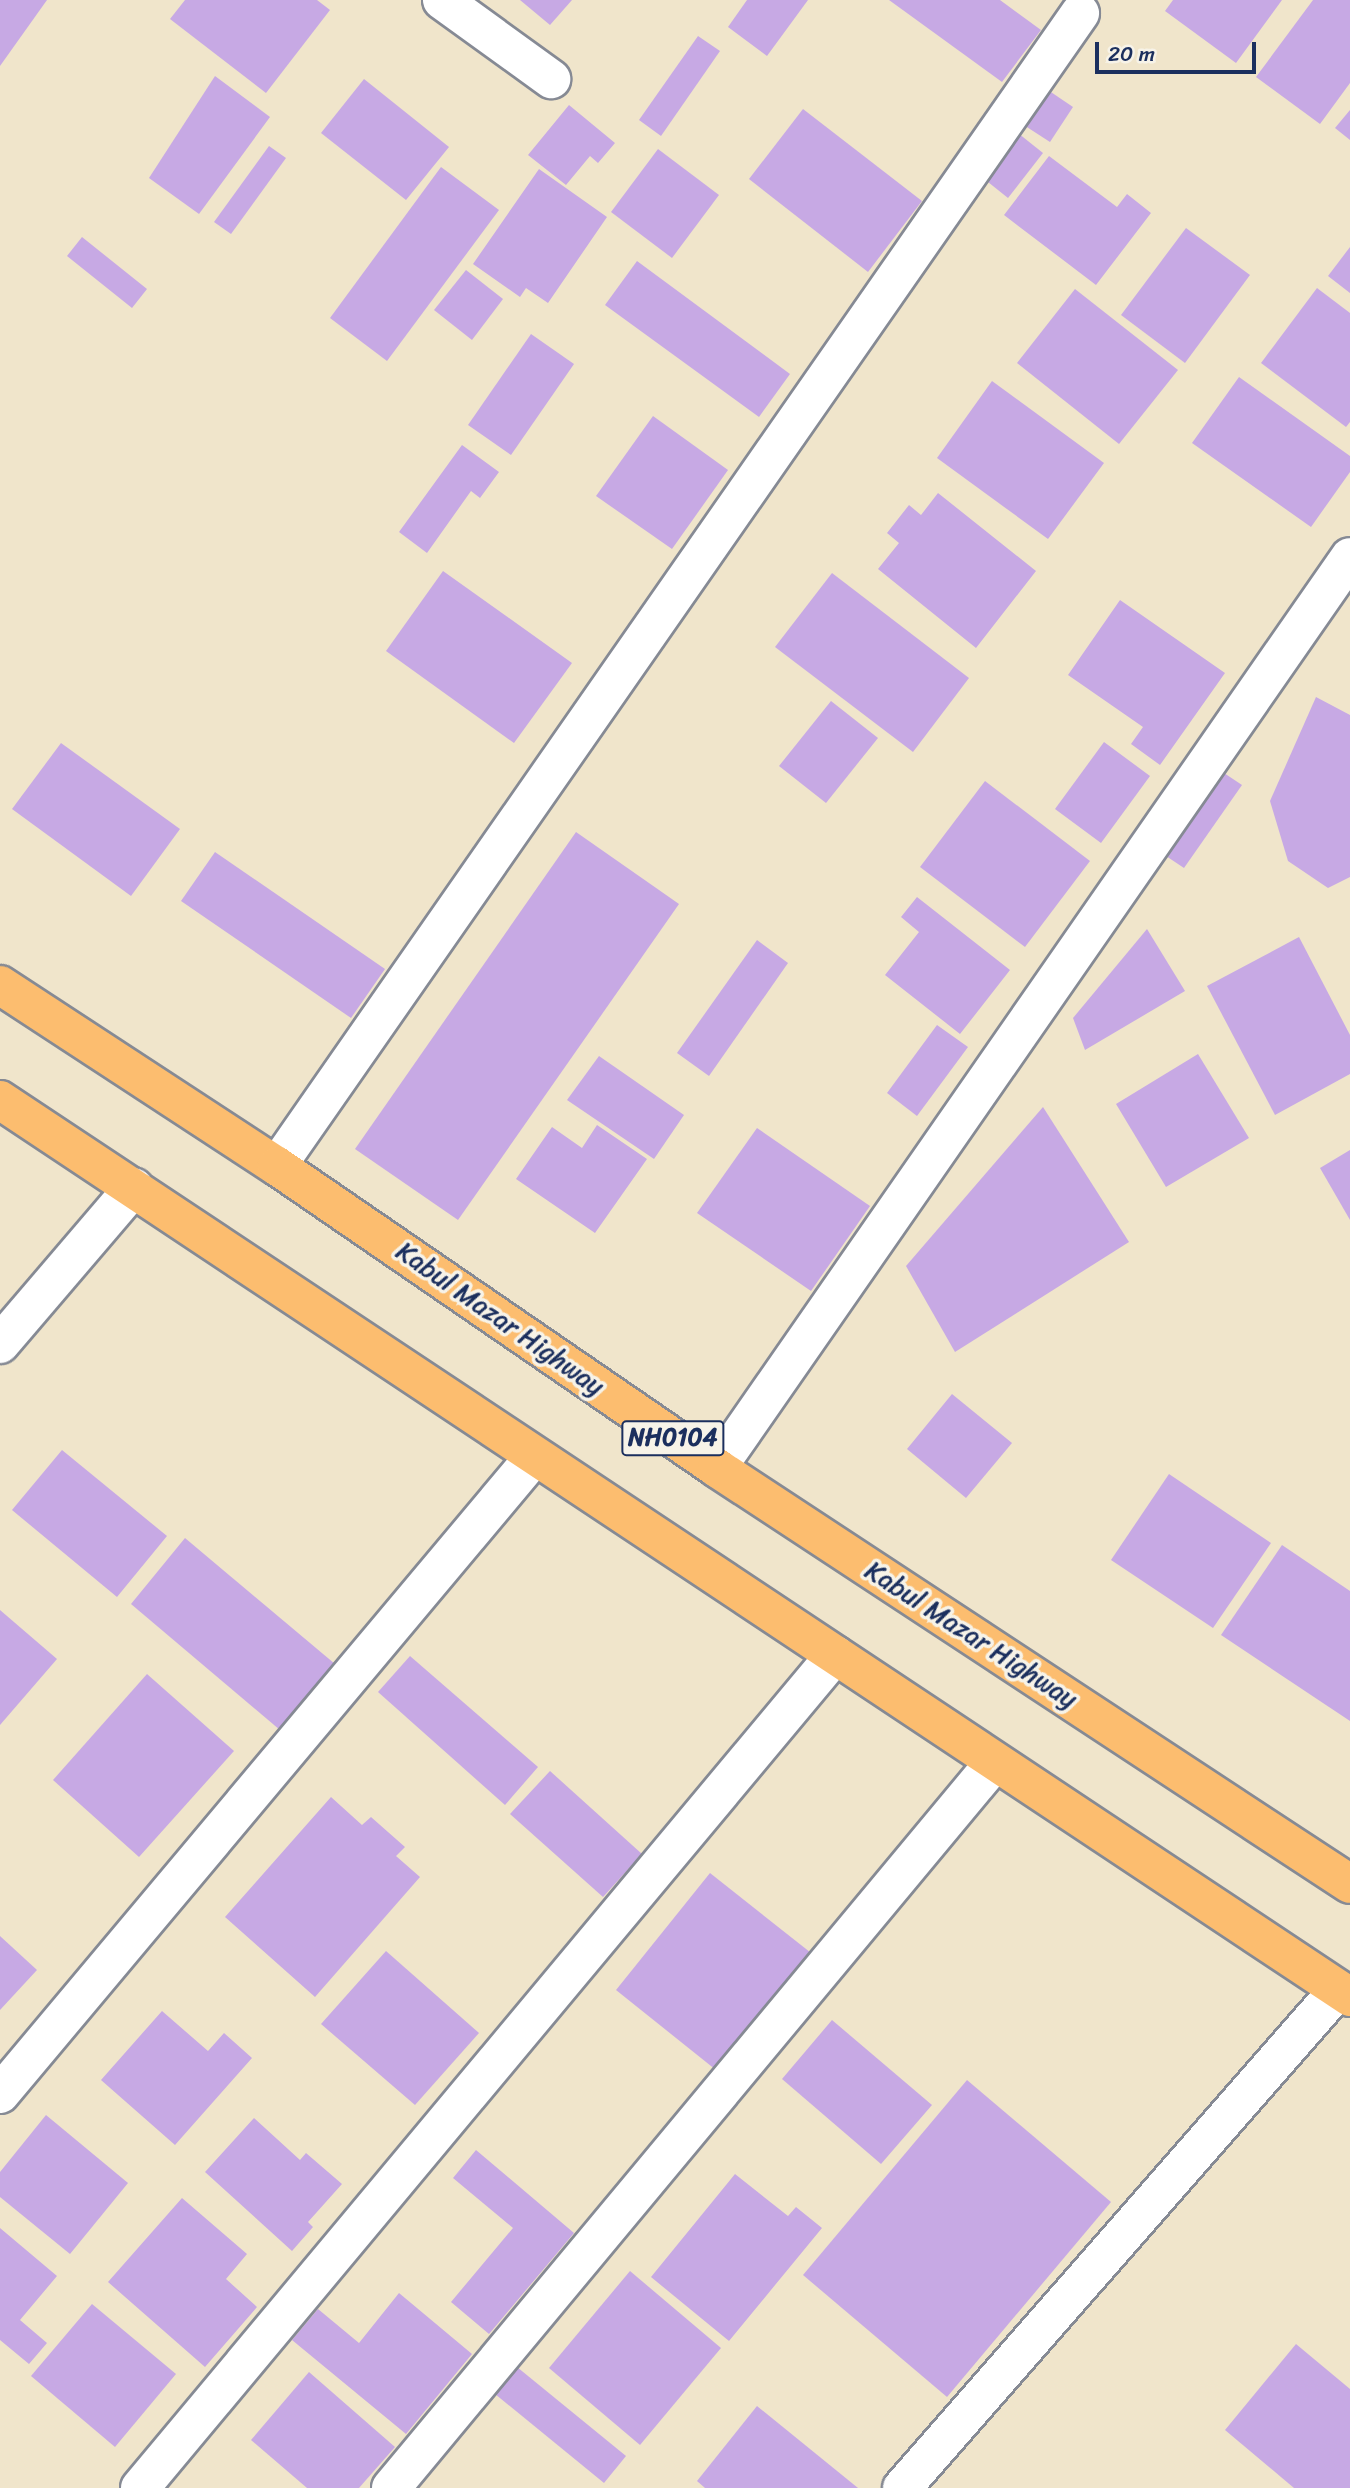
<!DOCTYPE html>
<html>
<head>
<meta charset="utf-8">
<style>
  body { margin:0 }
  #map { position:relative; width:1350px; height:2488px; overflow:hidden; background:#f0e5cb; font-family:Sriracha,sans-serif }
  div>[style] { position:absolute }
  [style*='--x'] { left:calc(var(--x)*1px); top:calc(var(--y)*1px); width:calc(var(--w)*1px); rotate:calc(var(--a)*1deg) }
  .building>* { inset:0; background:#c7a9e4 }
  .roads { filter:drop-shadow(2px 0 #868a94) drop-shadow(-2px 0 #868a94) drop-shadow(0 2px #868a94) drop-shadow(0 -2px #868a94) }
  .street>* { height:38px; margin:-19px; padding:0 19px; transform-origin:19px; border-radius:19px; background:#fff }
  .highway>* { height:38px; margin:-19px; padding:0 19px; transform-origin:19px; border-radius:19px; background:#fcbd6f }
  span { translate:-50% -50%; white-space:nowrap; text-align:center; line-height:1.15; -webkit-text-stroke:7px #f7f3e8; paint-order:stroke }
  .shield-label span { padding:2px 5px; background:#f7f3e8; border:2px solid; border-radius:5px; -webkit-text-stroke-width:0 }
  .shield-label { font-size:24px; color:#1b2f5e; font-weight:700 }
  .street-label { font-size:26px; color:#1b2f5e }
  .scale { position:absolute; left:1095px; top:42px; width:161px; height:32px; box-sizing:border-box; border:4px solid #1b2f5e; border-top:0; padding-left:9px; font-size:21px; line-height:24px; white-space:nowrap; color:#1b2f5e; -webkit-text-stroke:5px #f7f3e8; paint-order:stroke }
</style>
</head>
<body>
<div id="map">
  <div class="building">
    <i style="clip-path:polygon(0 0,47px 0,0 66px)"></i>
    <i style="clip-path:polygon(185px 0,317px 0,330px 10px,266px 93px,170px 19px)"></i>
    <i style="clip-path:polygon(520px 0,572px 0,550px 25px)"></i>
    <i style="clip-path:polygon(747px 0,808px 0,767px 56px,728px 27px)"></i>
    <i style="clip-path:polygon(889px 0,1000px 0,1041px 30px,1002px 82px)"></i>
    <i style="clip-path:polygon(1173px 0,1282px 0,1236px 63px,1165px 11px)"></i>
    <i style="clip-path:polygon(1313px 0,1350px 0,1350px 83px,1320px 124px,1256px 77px)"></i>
    <i style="clip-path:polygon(698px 36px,720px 51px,661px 136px,639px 120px)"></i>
    <i style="clip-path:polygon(215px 76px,270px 117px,199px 214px,149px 178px)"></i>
    <i style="clip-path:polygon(364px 79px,449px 147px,406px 200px,321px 133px)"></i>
    <i style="clip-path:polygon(1039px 84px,1073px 107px,1050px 142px,1016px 120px)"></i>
    <i style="clip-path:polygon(569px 105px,615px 143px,598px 163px,590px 156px,566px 185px,528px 155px)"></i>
    <i style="clip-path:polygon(803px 109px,922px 201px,868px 272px,749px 179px)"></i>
    <i style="clip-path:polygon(1350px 110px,1350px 140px,1335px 128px)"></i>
    <i style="clip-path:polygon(1013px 129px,1043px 153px,1008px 198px,978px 174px)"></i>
    <i style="clip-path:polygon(269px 146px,286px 158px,231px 234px,214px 222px)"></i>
    <i style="clip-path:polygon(658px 149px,719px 195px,672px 258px,611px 212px)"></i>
    <i style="clip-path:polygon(1049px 156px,1117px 207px,1127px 194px,1151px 213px,1096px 285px,1004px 215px)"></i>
    <i style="clip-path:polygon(441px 167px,499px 210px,387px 361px,330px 318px)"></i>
    <i style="clip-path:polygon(539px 169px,607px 217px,548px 303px,526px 288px,520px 297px,473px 264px)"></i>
    <i style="clip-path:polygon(1186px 228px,1250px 275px,1185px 363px,1121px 315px)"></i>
    <i style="clip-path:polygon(82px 237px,147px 289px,132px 308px,67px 256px)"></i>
    <i style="clip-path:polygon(1350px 247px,1350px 293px,1328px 276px)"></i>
    <i style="clip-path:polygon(637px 261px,790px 374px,759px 417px,605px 305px)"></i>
    <i style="clip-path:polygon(466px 270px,503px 299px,472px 340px,434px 310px)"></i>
    <i style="clip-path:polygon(1317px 288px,1350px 313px,1350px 422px,1346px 427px,1261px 363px)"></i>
    <i style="clip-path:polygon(1075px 289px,1178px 370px,1119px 444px,1017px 363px)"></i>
    <i style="clip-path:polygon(531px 334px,574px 364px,511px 455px,468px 425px)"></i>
    <i style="clip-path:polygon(1239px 377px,1350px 456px,1350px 472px,1311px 527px,1192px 443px)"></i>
    <i style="clip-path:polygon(992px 381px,1104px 463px,1048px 539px,937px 458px)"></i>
    <i style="clip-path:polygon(653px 416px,728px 470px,672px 549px,596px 496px)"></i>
    <i style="clip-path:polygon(462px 445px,499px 472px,480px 498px,471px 491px,427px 553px,399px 532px)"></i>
    <i style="clip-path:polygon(938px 493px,1036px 571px,976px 648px,878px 569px,899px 543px,887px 533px,909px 505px,921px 515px)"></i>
    <i style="clip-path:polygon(443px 571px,572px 663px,514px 743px,386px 651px)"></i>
    <i style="clip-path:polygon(832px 573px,969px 678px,913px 752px,775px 647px)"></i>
    <i style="clip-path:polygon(1120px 600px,1225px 673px,1160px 765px,1131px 744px,1143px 727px,1068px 675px)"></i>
    <i style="clip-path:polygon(1316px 697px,1350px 715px,1350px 877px,1328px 888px,1288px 861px,1270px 801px)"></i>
    <i style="clip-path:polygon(831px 701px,878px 738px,826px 803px,779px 766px)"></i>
    <i style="clip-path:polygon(1104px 742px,1150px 776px,1101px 843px,1055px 809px)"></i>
    <i style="clip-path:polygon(61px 743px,180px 829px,131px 896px,12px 809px)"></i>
    <i style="clip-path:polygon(1221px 771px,1242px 785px,1184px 868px,1163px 854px)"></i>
    <i style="clip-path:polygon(985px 781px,1090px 861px,1025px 947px,920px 867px)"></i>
    <i style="clip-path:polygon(576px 832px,679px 904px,458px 1220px,355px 1149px)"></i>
    <i style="clip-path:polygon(215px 852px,385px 969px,351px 1018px,181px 901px)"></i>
    <i style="clip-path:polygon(917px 897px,1010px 970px,960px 1034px,885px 975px,919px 932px,901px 917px)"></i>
    <i style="clip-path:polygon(1147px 929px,1185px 991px,1085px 1050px,1073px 1018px)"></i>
    <i style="clip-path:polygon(1299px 937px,1350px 1035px,1350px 1074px,1275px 1115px,1207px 986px)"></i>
    <i style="clip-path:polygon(757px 940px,788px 963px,709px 1076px,677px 1053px)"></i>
    <i style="clip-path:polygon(937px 1025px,968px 1047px,917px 1116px,887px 1093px)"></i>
    <i style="clip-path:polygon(1198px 1054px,1249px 1138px,1166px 1187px,1116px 1104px)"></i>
    <i style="clip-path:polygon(599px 1056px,684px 1115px,654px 1159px,567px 1100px)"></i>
    <i style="clip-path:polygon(1043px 1107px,1129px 1242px,955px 1352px,906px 1266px)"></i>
    <i style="clip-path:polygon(597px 1125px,647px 1159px,595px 1233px,516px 1179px,552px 1127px,582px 1148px)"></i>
    <i style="clip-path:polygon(757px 1128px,870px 1206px,811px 1291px,697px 1213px)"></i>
    <i style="clip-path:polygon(1350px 1150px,1350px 1220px,1320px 1168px)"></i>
    <i style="clip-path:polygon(952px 1394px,1012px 1443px,966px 1498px,907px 1449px)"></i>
    <i style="clip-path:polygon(62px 1450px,167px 1536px,117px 1597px,12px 1510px)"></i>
    <i style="clip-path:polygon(1169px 1474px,1271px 1543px,1213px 1628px,1111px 1560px)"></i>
    <i style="clip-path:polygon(185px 1538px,335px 1664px,280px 1730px,131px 1604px)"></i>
    <i style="clip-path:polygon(1282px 1545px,1350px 1591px,1350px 1721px,1221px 1635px)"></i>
    <i style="clip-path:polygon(0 1610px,57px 1659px,0 1725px)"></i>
    <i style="clip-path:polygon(410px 1656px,538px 1767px,505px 1805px,378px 1692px)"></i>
    <i style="clip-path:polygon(147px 1674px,234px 1751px,139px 1857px,53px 1780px)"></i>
    <i style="clip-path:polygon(550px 1771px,642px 1854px,603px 1897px,510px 1814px)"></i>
    <i style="clip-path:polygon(331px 1797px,362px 1825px,371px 1817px,405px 1847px,396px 1856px,420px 1877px,315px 1997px,225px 1917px)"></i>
    <i style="clip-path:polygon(710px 1873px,820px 1960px,726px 2078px,616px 1990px)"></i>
    <i style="clip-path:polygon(0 1936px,37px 1970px,0 2010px)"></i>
    <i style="clip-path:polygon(386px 1951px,479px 2033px,415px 2105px,321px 2024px)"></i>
    <i style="clip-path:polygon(162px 2011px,208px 2051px,224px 2033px,252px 2058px,175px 2145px,101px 2080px)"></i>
    <i style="clip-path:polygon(832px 2020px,932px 2105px,881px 2164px,782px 2079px)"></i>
    <i style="clip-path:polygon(967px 2080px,1111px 2202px,947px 2397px,803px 2275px)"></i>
    <i style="clip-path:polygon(46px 2115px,128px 2183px,70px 2254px,0 2197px,0 2172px)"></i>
    <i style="clip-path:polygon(254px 2118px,300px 2160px,306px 2153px,342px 2184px,308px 2222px,313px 2227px,292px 2251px,205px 2172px)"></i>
    <i style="clip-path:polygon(476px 2150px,574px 2233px,489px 2334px,451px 2302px,513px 2228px,453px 2178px)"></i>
    <i style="clip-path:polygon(735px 2174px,788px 2216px,796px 2207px,822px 2228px,729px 2341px,651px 2277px)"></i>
    <i style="clip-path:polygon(182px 2198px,247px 2254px,226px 2279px,257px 2307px,205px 2367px,108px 2282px)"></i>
    <i style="clip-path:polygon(0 2228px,57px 2276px,20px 2320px,47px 2343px,29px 2364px,0 2340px)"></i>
    <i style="clip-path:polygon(630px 2271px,721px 2348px,640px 2445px,549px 2368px)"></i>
    <i style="clip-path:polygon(399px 2293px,472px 2354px,406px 2434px,292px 2340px,318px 2309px,359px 2343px)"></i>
    <i style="clip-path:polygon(92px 2304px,176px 2374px,115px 2447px,31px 2376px)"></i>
    <i style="clip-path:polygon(1296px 2344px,1350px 2389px,1350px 2488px,1294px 2488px,1225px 2430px)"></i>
    <i style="clip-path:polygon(517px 2367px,626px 2456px,604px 2483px,495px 2394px)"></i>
    <i style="clip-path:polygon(309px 2372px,395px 2447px,359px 2488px,307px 2488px,251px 2440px)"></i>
    <i style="clip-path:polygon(757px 2406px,858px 2488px,705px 2488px,697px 2481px)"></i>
  </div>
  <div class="roads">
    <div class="street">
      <i style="--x:442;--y:0;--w:135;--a:35.9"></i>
      <i style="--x:277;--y:1166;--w:1405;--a:-55.14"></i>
      <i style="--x:0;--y:1344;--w:206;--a:-49.5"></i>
      <i style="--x:717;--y:1468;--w:1109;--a:-55.21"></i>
      <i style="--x:0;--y:2094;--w:831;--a:-50.03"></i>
      <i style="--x:140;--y:2488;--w:1085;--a:-50.16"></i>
      <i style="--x:391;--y:2488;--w:943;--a:-50.25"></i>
      <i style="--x:902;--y:2488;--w:662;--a:-48.8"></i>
    </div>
    <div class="highway">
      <i style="--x:0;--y:985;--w:331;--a:33.2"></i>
      <i style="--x:277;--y:1166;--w:534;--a:34.46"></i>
      <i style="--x:717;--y:1468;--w:757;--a:33.31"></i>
      <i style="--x:0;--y:1100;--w:1621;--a:33.6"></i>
    </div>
  </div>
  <div class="shield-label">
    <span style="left:673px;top:1438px">NH0104</span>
  </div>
  <div class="street-label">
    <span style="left:500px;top:1319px;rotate:35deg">Kabul Mazar Highway</span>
    <span style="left:971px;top:1635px;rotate:33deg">Kabul Mazar Highway</span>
  </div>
  <div class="scale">20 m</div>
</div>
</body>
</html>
